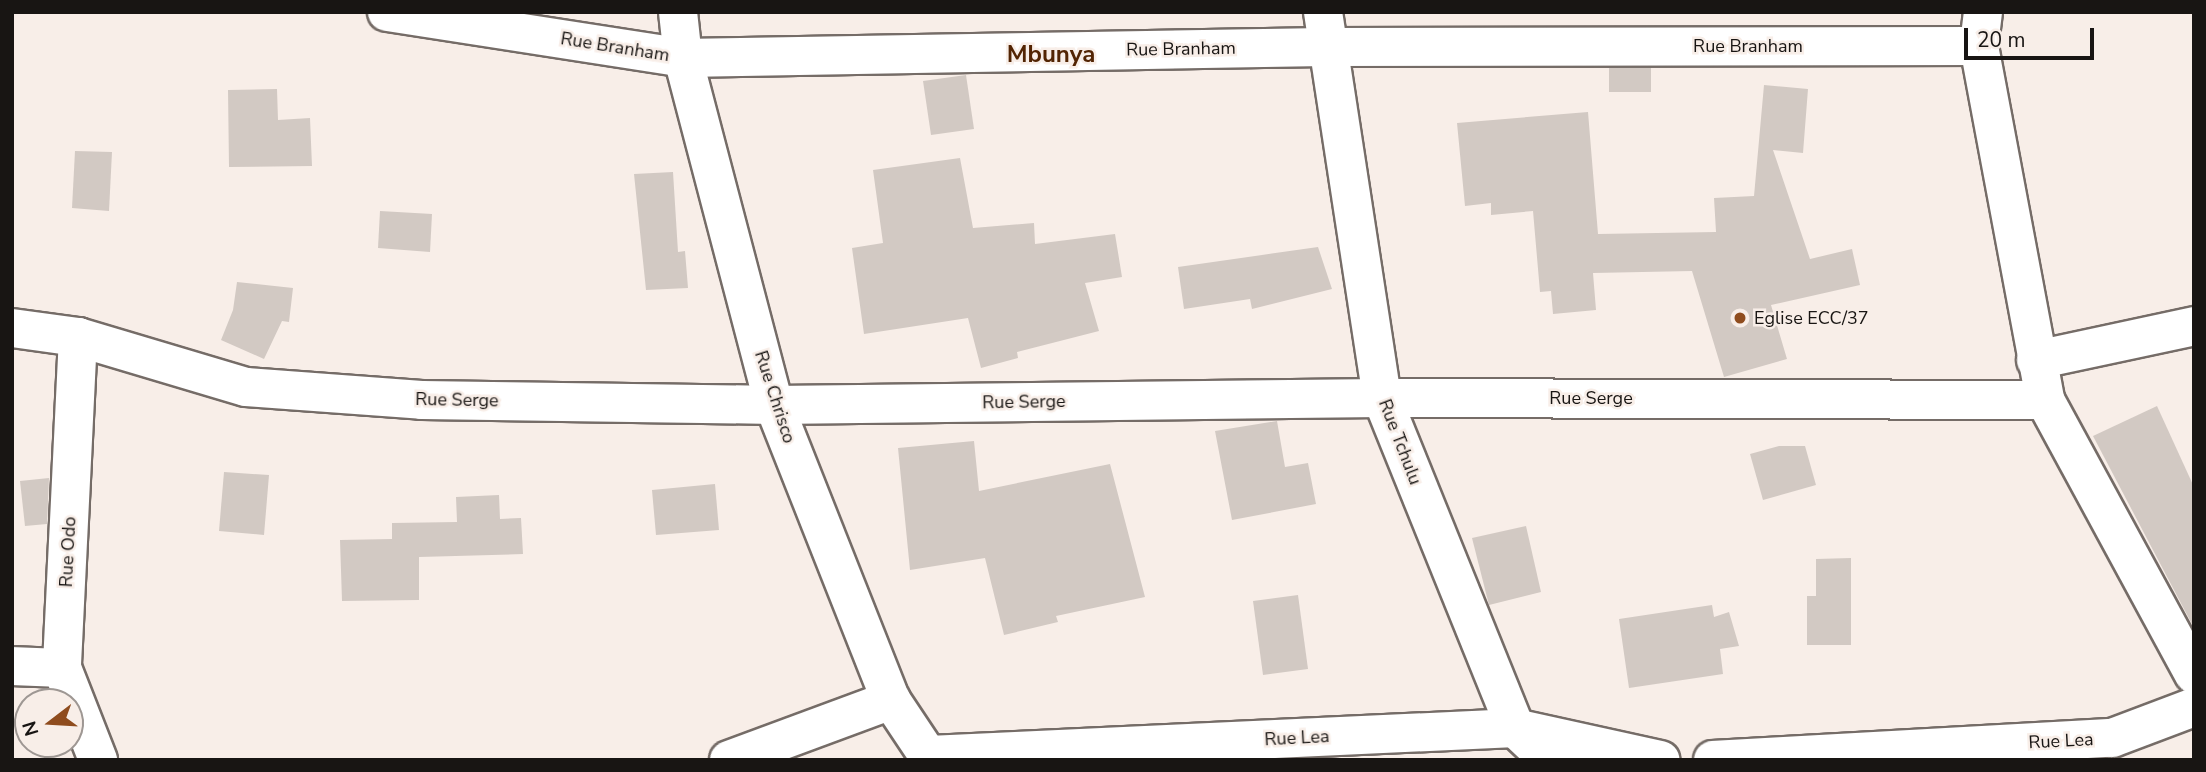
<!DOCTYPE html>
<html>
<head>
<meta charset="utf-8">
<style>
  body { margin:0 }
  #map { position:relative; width:2206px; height:772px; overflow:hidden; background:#f8eee8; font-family:"Nunito Sans",sans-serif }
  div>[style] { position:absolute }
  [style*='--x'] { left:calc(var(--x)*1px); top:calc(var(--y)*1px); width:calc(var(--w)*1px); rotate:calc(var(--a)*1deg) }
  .building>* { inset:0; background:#d2c9c3 }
  .roads { filter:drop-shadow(2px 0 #756c67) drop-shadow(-2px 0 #756c67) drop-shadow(0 2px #756c67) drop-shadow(0 -2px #756c67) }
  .minor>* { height:38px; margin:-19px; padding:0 19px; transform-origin:19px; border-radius:19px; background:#fff }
  .dots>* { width:19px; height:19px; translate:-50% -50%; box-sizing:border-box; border:4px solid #f8eee8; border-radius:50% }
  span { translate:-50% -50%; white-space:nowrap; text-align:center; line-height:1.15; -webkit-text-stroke:5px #f8eee8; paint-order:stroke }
  .street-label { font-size:18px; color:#181513 }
  .poi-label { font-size:18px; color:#181513 }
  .left { translate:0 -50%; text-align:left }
  .district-label { font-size:24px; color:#522403; font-weight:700 }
  .frame { position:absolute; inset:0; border:14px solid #181513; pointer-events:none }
  .north { position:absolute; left:14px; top:688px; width:70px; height:70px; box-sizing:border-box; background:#f8eee8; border:2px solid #9e9793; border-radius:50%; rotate:253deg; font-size:19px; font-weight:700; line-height:28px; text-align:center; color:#181513 }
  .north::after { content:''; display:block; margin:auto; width:24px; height:32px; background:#8f4c1e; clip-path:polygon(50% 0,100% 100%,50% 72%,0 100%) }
  .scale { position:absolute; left:1964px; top:28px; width:130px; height:32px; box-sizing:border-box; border:4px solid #181513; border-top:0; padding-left:9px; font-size:21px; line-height:24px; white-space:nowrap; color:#181513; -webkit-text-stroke:5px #f8eee8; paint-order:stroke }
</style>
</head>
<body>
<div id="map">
  <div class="building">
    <i style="clip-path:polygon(1609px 68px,1651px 68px,1651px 92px,1609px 92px)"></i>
    <i style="clip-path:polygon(966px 75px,974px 129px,931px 135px,923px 81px)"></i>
    <i style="clip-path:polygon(1764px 85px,1808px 89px,1803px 153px,1773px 150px,1810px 259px,1852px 249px,1860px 285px,1771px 305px,1787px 359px,1724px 377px,1692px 271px,1593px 273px,1596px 310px,1553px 314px,1551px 291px,1540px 292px,1533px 211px,1491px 215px,1491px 203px,1465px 206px,1457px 123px,1588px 112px,1598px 234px,1716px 232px,1714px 198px,1754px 196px)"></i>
    <i style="clip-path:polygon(277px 89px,278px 120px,310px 118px,312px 166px,229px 167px,228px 90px)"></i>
    <i style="clip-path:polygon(75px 151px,112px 152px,109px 211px,72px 208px)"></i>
    <i style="clip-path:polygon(960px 158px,973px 228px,1034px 223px,1035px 244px,1115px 234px,1122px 277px,1085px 283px,1099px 331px,1017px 352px,1018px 358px,981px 368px,968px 318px,864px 334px,852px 248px,883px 243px,873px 170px)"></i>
    <i style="clip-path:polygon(673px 172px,678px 252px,685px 251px,688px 288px,646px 290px,634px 174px)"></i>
    <i style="clip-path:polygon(380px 211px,432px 214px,430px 252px,378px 248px)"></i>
    <i style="clip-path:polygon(1318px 247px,1332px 289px,1252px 309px,1250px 299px,1184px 309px,1178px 267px)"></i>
    <i style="clip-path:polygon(237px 282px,293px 288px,289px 322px,282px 321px,264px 359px,221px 340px,233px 310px)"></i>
    <i style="clip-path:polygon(2157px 406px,2194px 487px,2194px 628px,2093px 436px)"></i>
    <i style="clip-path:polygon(1277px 421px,1285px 467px,1308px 463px,1316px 504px,1232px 520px,1215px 431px)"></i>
    <i style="clip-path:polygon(974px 441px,979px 491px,1110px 464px,1145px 597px,1056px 616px,1058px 622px,1004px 635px,985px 558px,910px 570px,898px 448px)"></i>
    <i style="clip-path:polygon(1779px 446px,1805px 446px,1816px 485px,1763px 500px,1750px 454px)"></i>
    <i style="clip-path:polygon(224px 472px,269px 475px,264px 535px,219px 531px)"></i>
    <i style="clip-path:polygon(49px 478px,47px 524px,25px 526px,20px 481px)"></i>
    <i style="clip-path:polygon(715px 484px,719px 530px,656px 535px,652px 490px)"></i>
    <i style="clip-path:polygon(499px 495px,500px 519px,521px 518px,523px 554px,419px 557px,419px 600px,342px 601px,340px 540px,392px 539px,392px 523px,457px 522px,456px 497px)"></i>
    <i style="clip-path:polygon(1526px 526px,1541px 592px,1489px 605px,1472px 538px)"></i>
    <i style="clip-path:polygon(1851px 558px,1851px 645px,1807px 645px,1807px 596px,1816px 596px,1816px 559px)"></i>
    <i style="clip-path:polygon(1298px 595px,1308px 669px,1263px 675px,1253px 601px)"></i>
    <i style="clip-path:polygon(1712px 605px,1714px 617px,1729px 612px,1739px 646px,1720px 649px,1723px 674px,1629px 688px,1619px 619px)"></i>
  </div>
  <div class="roads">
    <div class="minor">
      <i style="--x:387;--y:12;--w:300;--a:8.8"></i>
      <i style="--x:683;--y:58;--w:642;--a:-0.98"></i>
      <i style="--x:1325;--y:47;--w:654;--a:-0.09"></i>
      <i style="--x:678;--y:12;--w:46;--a:83.8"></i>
      <i style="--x:683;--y:58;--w:359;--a:75.3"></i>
      <i style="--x:774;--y:405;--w:317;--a:68.4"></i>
      <i style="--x:891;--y:700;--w:72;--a:56.3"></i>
      <i style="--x:1323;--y:12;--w:390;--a:81.3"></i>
      <i style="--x:1382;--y:398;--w:356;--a:68"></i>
      <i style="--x:1515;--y:728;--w:47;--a:43.3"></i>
      <i style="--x:1983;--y:12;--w:34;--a:97"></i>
      <i style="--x:1979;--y:46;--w:360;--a:79.4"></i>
      <i style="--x:2045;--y:400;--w:312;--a:61.5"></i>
      <i style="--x:12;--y:328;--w:67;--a:7.8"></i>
      <i style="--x:78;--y:337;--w:175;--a:16.6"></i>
      <i style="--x:246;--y:387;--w:176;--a:4.2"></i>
      <i style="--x:422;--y:400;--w:352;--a:0.8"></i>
      <i style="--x:774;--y:405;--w:608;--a:-0.66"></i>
      <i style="--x:1382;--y:398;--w:663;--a:0.17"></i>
      <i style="--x:78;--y:337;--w:331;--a:92.8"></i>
      <i style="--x:62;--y:668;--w:99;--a:68.6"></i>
      <i style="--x:2036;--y:360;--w:162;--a:-12.1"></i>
      <i style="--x:12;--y:666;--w:50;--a:2.3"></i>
      <i style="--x:929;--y:755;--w:587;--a:-2.64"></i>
      <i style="--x:1515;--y:728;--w:149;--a:12.4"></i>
      <i style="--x:729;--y:760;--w:173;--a:-20.3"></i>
      <i style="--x:1713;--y:760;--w:400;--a:-3.2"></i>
      <i style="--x:2112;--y:738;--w:88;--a:-20.7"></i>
    </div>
  </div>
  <div class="dots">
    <i style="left:1740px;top:318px;background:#8f4c1e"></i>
  </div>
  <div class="street-label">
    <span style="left:1748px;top:46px">Rue Branham</span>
    <span style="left:615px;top:47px;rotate:9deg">Rue Branham</span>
    <span style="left:1181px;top:49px;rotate:-1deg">Rue Branham</span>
    <span style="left:775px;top:397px;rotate:72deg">Rue Chrisco</span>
    <span style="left:1591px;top:398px">Rue Serge</span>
    <span style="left:457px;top:400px;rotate:1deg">Rue Serge</span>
    <span style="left:1024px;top:402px;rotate:-1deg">Rue Serge</span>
    <span style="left:1400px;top:442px;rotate:69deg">Rue Tchulu</span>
    <span style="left:68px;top:552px;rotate:-87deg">Rue Odo</span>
    <span style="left:1297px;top:738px;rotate:-3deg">Rue Lea</span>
    <span style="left:2061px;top:741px;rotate:-3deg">Rue Lea</span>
  </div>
  <div class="poi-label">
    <span class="left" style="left:1754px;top:318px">Eglise ECC/37</span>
  </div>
  <div class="district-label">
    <span style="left:1051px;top:55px">Mbunya</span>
  </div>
  <div class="frame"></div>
  <div class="north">N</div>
  <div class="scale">20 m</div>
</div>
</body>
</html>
